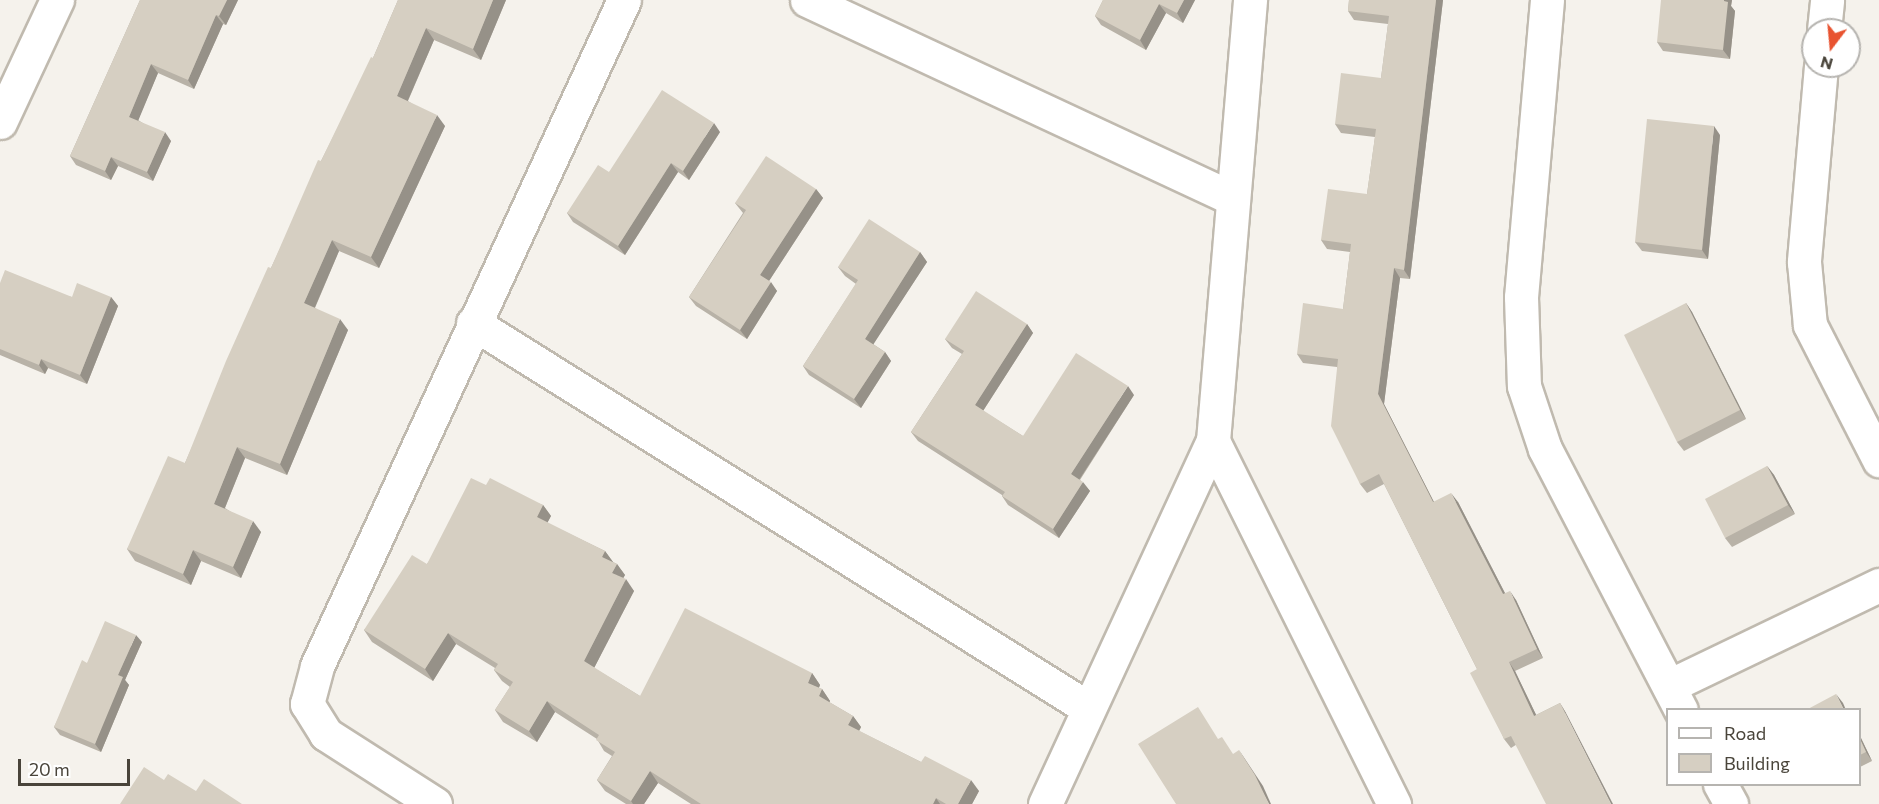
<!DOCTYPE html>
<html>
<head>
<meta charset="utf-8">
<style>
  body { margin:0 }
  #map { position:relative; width:1879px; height:804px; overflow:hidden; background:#f5f2ec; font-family:Commissioner,sans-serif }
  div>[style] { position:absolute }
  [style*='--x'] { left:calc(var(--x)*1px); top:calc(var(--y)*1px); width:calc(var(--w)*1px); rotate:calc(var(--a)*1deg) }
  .roads { filter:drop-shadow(2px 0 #c0baaf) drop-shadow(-2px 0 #c0baaf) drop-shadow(0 2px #c0baaf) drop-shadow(0 -2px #c0baaf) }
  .street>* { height:33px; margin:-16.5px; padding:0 16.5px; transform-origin:16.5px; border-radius:16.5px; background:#fff }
  .wall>* { inset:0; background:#b8b2a7 }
  .shaded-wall>* { inset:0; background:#969188 }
  .building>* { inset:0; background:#d6cfc2 }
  span { translate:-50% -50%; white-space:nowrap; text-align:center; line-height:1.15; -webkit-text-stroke:4.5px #fff; paint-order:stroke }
  .legend { position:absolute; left:1666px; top:708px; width:195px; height:78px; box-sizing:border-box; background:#fff; border:2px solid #b6b4b0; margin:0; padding:8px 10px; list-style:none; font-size:18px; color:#49443a }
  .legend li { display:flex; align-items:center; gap:12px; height:30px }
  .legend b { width:30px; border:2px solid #b6b4b0 }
  .north { position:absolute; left:1801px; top:18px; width:60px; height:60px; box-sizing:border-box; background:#fff; border:2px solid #b6b4b0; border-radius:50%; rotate:196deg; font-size:16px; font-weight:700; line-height:24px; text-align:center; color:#49443a }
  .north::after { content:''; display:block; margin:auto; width:21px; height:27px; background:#e85330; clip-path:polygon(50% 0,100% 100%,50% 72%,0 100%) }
  .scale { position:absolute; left:18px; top:759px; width:112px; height:27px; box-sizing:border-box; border:3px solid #49443a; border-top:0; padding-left:8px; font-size:18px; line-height:21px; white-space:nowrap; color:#49443a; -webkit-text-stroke:4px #fff; paint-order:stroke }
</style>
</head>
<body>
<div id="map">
  <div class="roads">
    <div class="street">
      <i style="--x:807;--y:0;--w:468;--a:25"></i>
      <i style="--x:1547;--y:0;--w:298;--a:95"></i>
      <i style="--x:1521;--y:297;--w:89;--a:88.1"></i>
      <i style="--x:1524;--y:386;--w:66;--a:71.6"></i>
      <i style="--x:1545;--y:449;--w:294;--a:62.5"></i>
      <i style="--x:1824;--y:30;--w:30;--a:-84"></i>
      <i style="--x:1821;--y:66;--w:197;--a:95"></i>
      <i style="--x:1804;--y:262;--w:63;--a:84.6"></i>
      <i style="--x:1810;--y:325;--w:152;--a:62.9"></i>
      <i style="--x:0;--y:122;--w:135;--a:-65"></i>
      <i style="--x:473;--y:323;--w:726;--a:32.05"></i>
      <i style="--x:1213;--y:441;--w:406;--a:63.5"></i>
      <i style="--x:1669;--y:686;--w:233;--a:-25.7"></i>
      <i style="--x:1720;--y:784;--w:23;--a:61"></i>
      <i style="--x:435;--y:804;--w:130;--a:-147.3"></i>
      <i style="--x:326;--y:734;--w:36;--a:-122"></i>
      <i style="--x:307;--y:704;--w:39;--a:-75"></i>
      <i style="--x:317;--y:666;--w:733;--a:-65.25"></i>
      <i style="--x:1045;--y:804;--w:400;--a:-65.2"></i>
      <i style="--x:1213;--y:441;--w:443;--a:-85.2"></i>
    </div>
  </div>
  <div class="wall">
    <i style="clip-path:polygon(140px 0,238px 0,226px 25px,223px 24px,194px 89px,158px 73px,138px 120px,171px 141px,153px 181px,118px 166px,111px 180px,76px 165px,70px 156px)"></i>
    <i style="clip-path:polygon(398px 0,506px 0,481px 60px,434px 40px,408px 101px,445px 126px,379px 268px,339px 251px,315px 308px,348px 330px,287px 475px,245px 458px,225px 508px,261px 532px,241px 578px,201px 561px,191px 585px,135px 561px,127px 549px,185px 463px,271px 268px,321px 161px,373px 58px)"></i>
    <i style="clip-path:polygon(1103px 0,1195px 0,1183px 23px,1166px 13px,1146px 50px,1101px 25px,1095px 16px)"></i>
    <i style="clip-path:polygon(1349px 0,1443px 0,1410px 279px,1400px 278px,1384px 404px,1434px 502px,1458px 502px,1505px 593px,1516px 600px,1543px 658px,1515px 671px,1536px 715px,1560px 703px,1566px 713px,1511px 748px,1504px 739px,1477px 669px,1384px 484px,1367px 493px,1360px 484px,1337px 367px,1303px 363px,1297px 354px,1343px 309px,1350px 252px,1327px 249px,1321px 240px,1367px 194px,1375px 137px,1341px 133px,1335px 124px,1381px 78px,1388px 24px,1354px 20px,1348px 11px)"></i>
    <i style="clip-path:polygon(1732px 0,1731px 6px,1735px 11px,1730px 59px,1663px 51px,1657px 42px)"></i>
    <i style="clip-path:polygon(720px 132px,689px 180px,678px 172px,625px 255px,573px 222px,567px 213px,609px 172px)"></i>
    <i style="clip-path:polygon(1720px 135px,1708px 259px,1642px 251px,1635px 242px)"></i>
    <i style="clip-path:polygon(816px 189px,823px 198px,769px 281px,777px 291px,747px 339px,696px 306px,689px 297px,743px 213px,735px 203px)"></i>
    <i style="clip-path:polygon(920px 252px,927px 262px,873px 344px,885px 352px,891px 361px,861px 408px,809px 375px,803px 366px,856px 284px,845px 276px,838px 267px)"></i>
    <i style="clip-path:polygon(0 283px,72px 297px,111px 297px,118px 306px,87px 384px,48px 368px,45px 374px,0 355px)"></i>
    <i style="clip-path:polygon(1686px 303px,1692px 312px,1746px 419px,1684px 451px,1677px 442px)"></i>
    <i style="clip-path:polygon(1027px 324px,1033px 333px,983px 411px,1023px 436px,1134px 395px,1080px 480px,1090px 491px,1059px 538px,1008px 505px,1002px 496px,1002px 495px,918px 441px,911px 432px,962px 354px,952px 348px,945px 339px)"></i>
    <i style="clip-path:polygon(1767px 466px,1774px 475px,1795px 514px,1732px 547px,1725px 538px)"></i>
    <i style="clip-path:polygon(486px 485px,543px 505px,551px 516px,547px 523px,605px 551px,613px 562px,617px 564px,625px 575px,623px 578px,634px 591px,594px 668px,640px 696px,812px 673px,820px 685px,819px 688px,822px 689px,830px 701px,829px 702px,853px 716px,861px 727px,859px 731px,979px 791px,972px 804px,691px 804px,658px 783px,644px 804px,626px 804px,605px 791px,597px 780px,612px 756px,604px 751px,597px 739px,555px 712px,537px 742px,503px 722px,495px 710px,510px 687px,502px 681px,494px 670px,495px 668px,456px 644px,433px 681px,372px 642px,364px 630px,427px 564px)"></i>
    <i style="clip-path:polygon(142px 642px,125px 680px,129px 685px,101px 752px,60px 735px,54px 727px,87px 663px)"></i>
    <i style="clip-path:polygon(1860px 736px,1872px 761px,1860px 767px)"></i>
  </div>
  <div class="shaded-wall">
    <i style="clip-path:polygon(227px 0,238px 0,226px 25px,219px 16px)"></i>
    <i style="clip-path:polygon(493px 0,506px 0,481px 60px,473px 49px)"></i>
    <i style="clip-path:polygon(1184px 0,1195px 0,1183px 23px,1177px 13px)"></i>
    <i style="clip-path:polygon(1436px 0,1443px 0,1410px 279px,1404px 270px)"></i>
    <i style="clip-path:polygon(1724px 0,1732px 0,1731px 6px,1735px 11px,1730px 59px,1723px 50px)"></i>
    <i style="clip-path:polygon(1159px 4px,1166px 13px,1146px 50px,1140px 40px)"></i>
    <i style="clip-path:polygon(216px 15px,223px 24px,194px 89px,188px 80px)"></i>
    <i style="clip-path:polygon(426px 28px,434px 40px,405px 107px,397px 96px)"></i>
    <i style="clip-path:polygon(151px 64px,158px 73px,136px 126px,129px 117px)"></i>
    <i style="clip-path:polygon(437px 115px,445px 126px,379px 268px,371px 257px)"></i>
    <i style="clip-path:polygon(714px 123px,720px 132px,689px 180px,683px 171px)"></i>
    <i style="clip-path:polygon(1714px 126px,1720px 135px,1708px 259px,1702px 250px)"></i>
    <i style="clip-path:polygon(165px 132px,171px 141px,153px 181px,147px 172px)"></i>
    <i style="clip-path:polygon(111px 157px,118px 166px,111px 180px,105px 171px)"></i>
    <i style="clip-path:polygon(671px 163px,678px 172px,625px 255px,618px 246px)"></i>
    <i style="clip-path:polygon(816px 189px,823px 198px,767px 284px,760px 275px)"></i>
    <i style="clip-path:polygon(332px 240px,339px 251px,312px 314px,304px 303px)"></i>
    <i style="clip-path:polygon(920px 252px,927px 262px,871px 348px,865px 339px)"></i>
    <i style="clip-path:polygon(1394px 268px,1400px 278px,1384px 404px,1439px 512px,1433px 502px,1378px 394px)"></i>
    <i style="clip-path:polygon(771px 282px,777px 291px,747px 339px,740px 330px)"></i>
    <i style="clip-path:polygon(111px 297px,118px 306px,87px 384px,80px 375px)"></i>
    <i style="clip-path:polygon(1686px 303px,1692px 312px,1746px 419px,1740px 410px)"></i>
    <i style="clip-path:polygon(340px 319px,348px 330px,287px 475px,280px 464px)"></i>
    <i style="clip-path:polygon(1027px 324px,1033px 333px,981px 414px,975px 405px)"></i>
    <i style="clip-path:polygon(885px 352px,891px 361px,861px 408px,854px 399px)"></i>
    <i style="clip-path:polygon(41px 359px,48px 368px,45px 374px,39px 365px)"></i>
    <i style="clip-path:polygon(1128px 386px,1134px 395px,1077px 483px,1071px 474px)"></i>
    <i style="clip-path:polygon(237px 447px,245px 458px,222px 515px,214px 504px)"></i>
    <i style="clip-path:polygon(1767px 466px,1774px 475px,1795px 514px,1788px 505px)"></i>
    <i style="clip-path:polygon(1083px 482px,1090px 491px,1059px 538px,1053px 529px)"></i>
    <i style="clip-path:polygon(1451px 493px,1458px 502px,1510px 603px,1503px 594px)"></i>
    <i style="clip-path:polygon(543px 505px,551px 516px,544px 529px,537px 517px)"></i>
    <i style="clip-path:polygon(253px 521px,261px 532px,241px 578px,233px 567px)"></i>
    <i style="clip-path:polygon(193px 550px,201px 561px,191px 585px,183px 574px)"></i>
    <i style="clip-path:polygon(605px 551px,613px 562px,610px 568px,602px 557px)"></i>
    <i style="clip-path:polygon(617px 564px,625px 575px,620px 584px,612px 573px)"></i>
    <i style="clip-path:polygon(626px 579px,634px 591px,592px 672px,584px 661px)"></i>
    <i style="clip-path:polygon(1510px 591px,1516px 600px,1543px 658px,1537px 649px)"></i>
    <i style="clip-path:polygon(448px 633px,456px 644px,433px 681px,425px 669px)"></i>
    <i style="clip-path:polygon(136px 635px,142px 642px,125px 680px,129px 685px,101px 752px,95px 744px,118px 675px)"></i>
    <i style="clip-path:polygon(1509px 662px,1515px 671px,1541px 725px,1534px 716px)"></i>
    <i style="clip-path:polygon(812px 673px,820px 685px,816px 694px,808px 683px)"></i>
    <i style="clip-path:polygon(822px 689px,830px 701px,827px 707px,819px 696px)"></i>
    <i style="clip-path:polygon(1836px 694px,1843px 703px,1846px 710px,1844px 710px)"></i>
    <i style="clip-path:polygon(547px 701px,555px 712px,537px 742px,529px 731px)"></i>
    <i style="clip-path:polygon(1560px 703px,1566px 713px,1613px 804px,1611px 804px)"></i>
    <i style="clip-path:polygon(853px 716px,861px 727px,856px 737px,848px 725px)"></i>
    <i style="clip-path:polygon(1860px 736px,1872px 761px,1866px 752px,1860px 739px)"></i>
    <i style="clip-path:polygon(1239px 750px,1263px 786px,1271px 804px,1269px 804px)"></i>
    <i style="clip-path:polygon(650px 771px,658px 783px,644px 804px,633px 804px,631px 801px)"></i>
    <i style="clip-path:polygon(971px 780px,979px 791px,972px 804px,958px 804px)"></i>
    <i style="clip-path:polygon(936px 798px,940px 804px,933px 804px)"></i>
  </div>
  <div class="building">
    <i style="clip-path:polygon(140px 0,227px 0,219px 16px,216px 15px,188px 80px,151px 64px,129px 117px,165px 132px,147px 172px,111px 157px,105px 171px,70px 156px)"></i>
    <i style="clip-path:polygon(398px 0,493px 0,473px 49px,426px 28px,397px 96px,437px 115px,371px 257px,332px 240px,304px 303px,340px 319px,280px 464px,237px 447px,214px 504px,253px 521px,233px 567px,193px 550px,183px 574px,127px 549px,168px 456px,185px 463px,226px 361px,268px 267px,271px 268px,318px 160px,321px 161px,371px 57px,373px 58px)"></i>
    <i style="clip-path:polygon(1103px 0,1184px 0,1177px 13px,1159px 4px,1140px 40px,1095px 16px)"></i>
    <i style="clip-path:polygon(1349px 0,1436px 0,1404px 270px,1394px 268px,1378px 394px,1433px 502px,1451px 493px,1503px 594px,1510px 591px,1537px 649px,1509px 662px,1534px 716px,1560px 703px,1611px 804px,1546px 804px,1511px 736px,1504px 739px,1470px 673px,1477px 669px,1379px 474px,1360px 484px,1331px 426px,1338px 359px,1297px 354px,1303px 303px,1343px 309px,1351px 244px,1321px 240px,1328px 189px,1367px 194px,1376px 129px,1335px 124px,1341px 73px,1381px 78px,1389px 16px,1348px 11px)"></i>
    <i style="clip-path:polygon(1661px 0,1724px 0,1724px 1px,1728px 2px,1723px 50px,1657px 42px)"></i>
    <i style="clip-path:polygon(662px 90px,714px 123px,683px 171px,671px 163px,618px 246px,567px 213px,598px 165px,609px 172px)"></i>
    <i style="clip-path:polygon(1647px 119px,1714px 126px,1702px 250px,1635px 242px)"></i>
    <i style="clip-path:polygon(766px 156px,816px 189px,760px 275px,771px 282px,740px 330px,689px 297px,746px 210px,735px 203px)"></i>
    <i style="clip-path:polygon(869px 219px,920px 252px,865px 339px,885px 352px,854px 399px,803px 366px,858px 280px,838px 267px)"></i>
    <i style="clip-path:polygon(5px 270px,72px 297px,77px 283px,111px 297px,80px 375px,41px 359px,39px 365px,0 349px,0 283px)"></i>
    <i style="clip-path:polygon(976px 291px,1027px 324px,975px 405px,1023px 436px,1076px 353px,1128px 386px,1071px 474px,1083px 482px,1053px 529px,1002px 496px,1005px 492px,911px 432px,964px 351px,945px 339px)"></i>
    <i style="clip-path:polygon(1686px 303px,1740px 410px,1677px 442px,1624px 335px)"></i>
    <i style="clip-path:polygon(1767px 466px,1788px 505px,1725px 538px,1705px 499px)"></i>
    <i style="clip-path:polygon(471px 478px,486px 485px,490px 478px,543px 505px,537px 517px,605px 551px,602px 557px,617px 564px,612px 573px,626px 579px,584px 661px,640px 696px,685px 608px,812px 673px,808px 683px,822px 689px,819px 696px,853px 716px,848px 725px,921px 762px,925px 756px,971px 780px,958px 804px,946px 804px,936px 798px,933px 804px,701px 804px,650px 771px,631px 801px,597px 780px,615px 752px,596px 740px,599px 735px,547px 701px,529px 731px,495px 710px,513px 682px,494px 670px,498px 664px,448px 633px,425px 669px,364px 630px,412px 555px,427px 564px)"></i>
    <i style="clip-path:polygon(105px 621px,136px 635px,118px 675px,123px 677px,95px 744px,54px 727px,82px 660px,87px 663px)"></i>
    <i style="clip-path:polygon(1836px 694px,1844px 710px,1806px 710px)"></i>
    <i style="clip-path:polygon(1198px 707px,1218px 739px,1222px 737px,1233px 754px,1239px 750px,1255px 775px,1269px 804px,1176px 804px,1138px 744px)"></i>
    <i style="clip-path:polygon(1860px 739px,1866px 752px,1860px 755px)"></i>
    <i style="clip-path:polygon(144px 767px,164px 780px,168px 774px,196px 791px,204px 779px,242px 804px,120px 804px)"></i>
  </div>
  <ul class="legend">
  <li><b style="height:8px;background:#fff"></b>Road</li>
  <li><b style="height:16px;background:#d6cfc2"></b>Building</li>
  </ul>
  <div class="north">N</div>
  <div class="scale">20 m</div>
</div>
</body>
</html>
